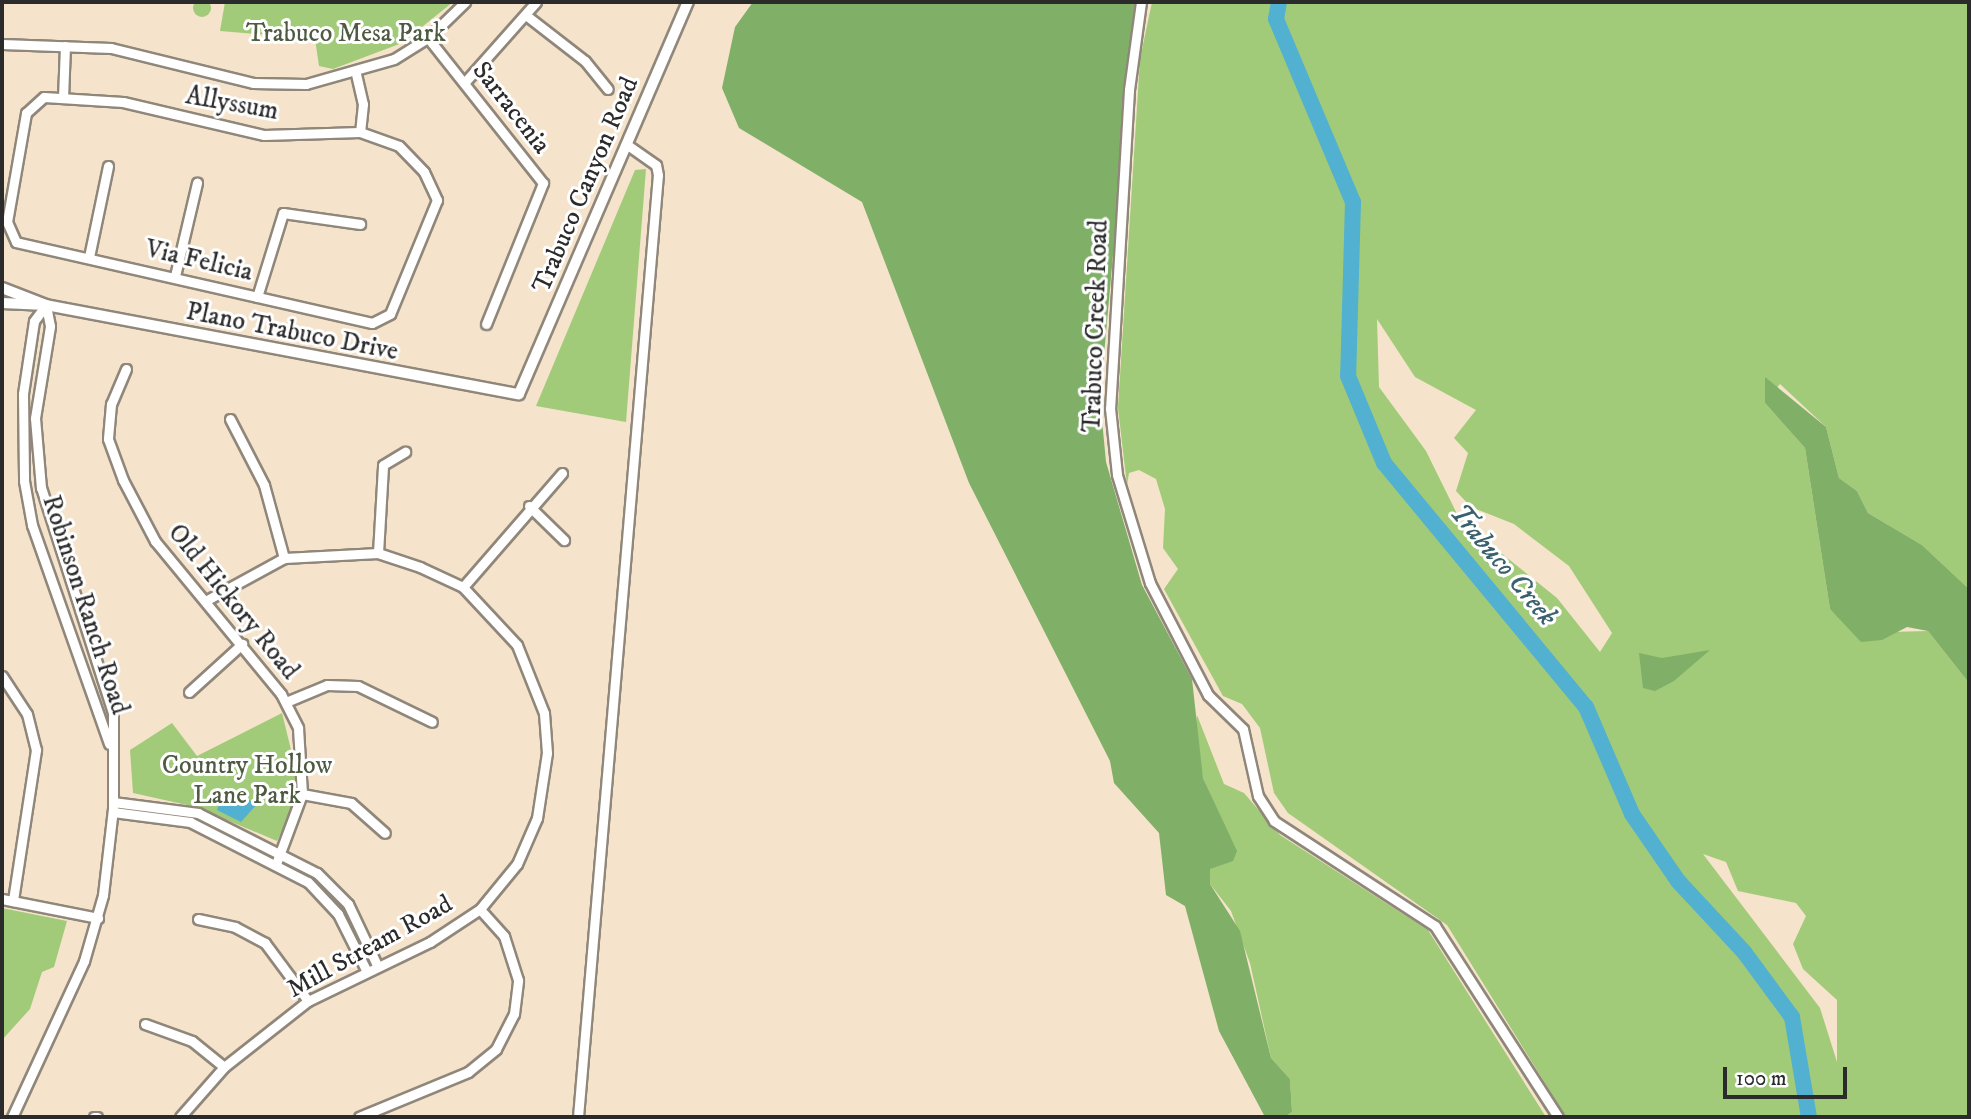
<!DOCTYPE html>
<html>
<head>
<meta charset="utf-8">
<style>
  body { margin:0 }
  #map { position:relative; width:1971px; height:1119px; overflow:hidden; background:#f5e3cb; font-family:"IM FELL DW Pica",serif }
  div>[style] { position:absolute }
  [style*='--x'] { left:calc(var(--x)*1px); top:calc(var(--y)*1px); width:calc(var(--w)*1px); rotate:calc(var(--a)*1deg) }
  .green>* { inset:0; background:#a1cb78 }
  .round { border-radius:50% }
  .forest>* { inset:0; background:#80af68 }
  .water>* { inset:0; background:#52b0d1 }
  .river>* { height:16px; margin:-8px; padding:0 8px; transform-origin:8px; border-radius:8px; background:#52b0d1 }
  .roads { filter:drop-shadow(2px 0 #90877b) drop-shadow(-2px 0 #90877b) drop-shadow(0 2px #90877b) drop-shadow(0 -2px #90877b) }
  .minor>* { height:9px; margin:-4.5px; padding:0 4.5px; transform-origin:4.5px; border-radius:4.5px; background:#fff }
  .major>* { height:10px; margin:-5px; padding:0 5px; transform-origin:5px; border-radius:5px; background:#fff }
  span { translate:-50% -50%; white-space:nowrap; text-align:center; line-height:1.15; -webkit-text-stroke:6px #fff; paint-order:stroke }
  .park-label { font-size:26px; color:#4e5b42 }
  .street-label { font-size:26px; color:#2b2b2b }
  .water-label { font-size:28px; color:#3b606d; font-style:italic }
  .frame { position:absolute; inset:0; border:4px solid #2b2b2b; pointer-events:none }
  .scale { position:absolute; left:1723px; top:1067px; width:124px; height:32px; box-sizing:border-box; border:4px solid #2b2b2b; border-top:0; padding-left:9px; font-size:21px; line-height:24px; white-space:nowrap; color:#2b2b2b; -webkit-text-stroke:5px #fff; paint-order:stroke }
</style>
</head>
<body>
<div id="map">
  <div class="green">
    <i class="round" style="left:193px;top:-1px;width:18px;height:18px"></i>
    <i style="clip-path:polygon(225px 2px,453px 2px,402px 43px,333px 69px,319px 66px,315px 39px,220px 31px)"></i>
    <i style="clip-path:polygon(evenodd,1152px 2px,1969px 2px,1969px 589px,1922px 545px,1868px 513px,1857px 491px,1839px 478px,1826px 427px,1780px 384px,1765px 403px,1805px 448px,1830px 609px,1842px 620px,1890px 632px,1928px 631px,1969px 683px,1969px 1117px,1566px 1117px,1447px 925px,1288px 813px,1274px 793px,1260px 728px,1242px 704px,1223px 696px,1164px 589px,1178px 569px,1163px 548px,1165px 509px,1156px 479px,1139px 470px,1129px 473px,1127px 485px,1118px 408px,1140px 59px,1152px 2px,1377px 319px,1415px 377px,1476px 410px,1454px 438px,1468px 453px,1456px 491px,1471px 507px,1514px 524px,1569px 566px,1612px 633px,1600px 652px,1557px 598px,1460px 520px,1426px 451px,1379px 387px,1377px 319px,1152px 2px,1703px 854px,1726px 862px,1738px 891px,1796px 903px,1806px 916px,1793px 944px,1803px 969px,1837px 1000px,1837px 1062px,1820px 1008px,1703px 854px)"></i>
    <i style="clip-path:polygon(646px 169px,626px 422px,536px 406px,635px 170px)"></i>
    <i style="clip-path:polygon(282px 713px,296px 770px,291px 812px,277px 841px,196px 807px,133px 793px,130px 750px,172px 723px,197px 756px)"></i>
    <i style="clip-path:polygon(1197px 715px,1224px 784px,1244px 793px,1280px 835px,1428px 930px,1546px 1117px,1285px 1117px,1292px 1112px,1290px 1079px,1271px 1058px,1250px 963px,1231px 911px,1210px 884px,1210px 869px,1234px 847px,1203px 778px,1194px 740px)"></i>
    <i style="clip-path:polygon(2px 908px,67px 921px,54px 967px,42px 972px,30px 1009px,2px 1040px)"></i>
  </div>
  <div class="forest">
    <i style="clip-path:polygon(753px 2px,1136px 2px,1100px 399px,1106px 462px,1142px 585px,1192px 679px,1203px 778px,1237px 851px,1233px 861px,1210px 869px,1210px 884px,1240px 931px,1271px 1058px,1290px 1079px,1292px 1112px,1285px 1117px,1265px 1117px,1219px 1031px,1185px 906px,1166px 895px,1159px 833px,1114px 783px,1110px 761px,969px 483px,862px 202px,739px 128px,722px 88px,735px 27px)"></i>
    <i style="clip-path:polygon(1765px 377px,1826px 427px,1839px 478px,1857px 491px,1868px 513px,1922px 545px,1969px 589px,1969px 683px,1928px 631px,1907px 627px,1882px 640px,1861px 642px,1830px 609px,1805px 448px,1765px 403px)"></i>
    <i style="clip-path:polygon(1710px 650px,1674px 681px,1655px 691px,1643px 688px,1639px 653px,1662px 658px)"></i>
  </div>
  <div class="water">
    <i style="clip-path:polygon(234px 792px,257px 804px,241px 822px,217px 810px,223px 796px)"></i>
  </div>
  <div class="river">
    <i style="--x:1279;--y:2;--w:17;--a:100"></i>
    <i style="--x:1276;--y:19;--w:199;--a:67.2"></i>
    <i style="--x:1353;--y:202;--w:174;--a:91.6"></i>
    <i style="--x:1348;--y:376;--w:94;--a:67.5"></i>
    <i style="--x:1384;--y:463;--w:317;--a:50.4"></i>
    <i style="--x:1586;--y:707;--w:116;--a:66.7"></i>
    <i style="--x:1632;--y:814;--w:81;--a:55.5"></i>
    <i style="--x:1678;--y:881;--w:97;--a:47.1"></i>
    <i style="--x:1744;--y:952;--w:81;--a:53.6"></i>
    <i style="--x:1792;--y:1017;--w:101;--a:80.4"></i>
  </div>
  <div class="roads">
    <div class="minor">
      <i style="--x:1141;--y:2;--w:89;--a:97.8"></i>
      <i style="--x:1129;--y:90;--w:319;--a:93.4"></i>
      <i style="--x:1110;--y:408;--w:67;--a:84"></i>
      <i style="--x:1117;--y:475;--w:113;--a:73"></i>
      <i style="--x:1150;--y:583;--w:126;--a:62.6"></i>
      <i style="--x:1208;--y:695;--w:49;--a:44.2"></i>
      <i style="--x:1243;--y:729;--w:69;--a:77.4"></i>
      <i style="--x:1258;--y:796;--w:30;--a:57"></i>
      <i style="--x:1274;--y:821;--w:192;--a:33.1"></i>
      <i style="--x:1435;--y:926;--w:227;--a:57.2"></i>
      <i style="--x:527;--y:16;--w:73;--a:37.8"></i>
      <i style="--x:585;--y:61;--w:36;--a:51"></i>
      <i style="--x:428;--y:38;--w:185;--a:51.6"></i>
      <i style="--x:543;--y:183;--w:152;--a:112"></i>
      <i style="--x:2;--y:44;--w:109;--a:2.1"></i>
      <i style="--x:111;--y:48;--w:146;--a:13.8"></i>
      <i style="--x:253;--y:83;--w:53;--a:1.1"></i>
      <i style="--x:306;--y:84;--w:91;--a:-15.9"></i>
      <i style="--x:394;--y:59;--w:40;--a:-32"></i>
      <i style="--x:428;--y:38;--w:52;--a:-44.2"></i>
      <i style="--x:356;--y:74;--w:31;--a:77"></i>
      <i style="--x:363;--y:104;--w:28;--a:96"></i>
      <i style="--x:465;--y:82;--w:107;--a:-48.4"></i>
      <i style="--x:44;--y:97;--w:79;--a:3.6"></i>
      <i style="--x:123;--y:102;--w:145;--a:13.2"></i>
      <i style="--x:264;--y:135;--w:96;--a:-1.8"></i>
      <i style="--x:360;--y:132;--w:41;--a:19.7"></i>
      <i style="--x:399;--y:146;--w:36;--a:46"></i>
      <i style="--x:424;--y:172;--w:31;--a:65"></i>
      <i style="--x:437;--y:200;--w:123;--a:112.4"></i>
      <i style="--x:390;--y:314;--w:20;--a:153"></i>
      <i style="--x:372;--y:323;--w:365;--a:-167.2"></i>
      <i style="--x:16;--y:242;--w:22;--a:-114"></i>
      <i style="--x:7;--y:222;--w:111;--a:-80.1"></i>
      <i style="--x:26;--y:113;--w:24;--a:-42"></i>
      <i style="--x:63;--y:98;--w:52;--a:-87.8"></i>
      <i style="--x:89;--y:257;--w:93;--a:-78.2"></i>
      <i style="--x:175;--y:276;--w:96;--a:-76.7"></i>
      <i style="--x:257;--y:297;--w:88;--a:-72.8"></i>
      <i style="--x:283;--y:213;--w:78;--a:8.1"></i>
      <i style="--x:46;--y:305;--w:20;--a:127"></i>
      <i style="--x:34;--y:321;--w:74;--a:98.6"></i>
      <i style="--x:23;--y:394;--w:87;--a:89.3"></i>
      <i style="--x:24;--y:481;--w:45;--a:79.7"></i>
      <i style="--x:32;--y:525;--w:232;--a:70.6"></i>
      <i style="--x:126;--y:369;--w:38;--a:113"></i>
      <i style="--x:111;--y:404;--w:35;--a:95"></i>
      <i style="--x:108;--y:439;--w:44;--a:69.9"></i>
      <i style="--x:123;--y:480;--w:69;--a:62.3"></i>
      <i style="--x:155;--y:541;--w:198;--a:50.5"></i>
      <i style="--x:281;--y:694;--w:38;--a:63"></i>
      <i style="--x:298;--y:728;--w:66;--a:86.5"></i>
      <i style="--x:302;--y:794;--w:75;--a:110.4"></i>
      <i style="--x:230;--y:419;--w:74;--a:62.7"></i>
      <i style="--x:264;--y:485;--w:76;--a:74.7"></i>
      <i style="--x:529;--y:506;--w:49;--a:44.2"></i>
      <i style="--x:378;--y:553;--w:88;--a:-86.7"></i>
      <i style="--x:383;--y:465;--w:26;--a:-31"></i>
      <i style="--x:463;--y:587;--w:151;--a:-49"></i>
      <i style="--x:2;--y:676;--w:45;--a:56.7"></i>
      <i style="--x:27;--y:714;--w:37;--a:76"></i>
      <i style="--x:36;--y:750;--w:153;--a:98.7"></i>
      <i style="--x:189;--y:692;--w:72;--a:-42.2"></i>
      <i style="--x:286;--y:702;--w:44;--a:-22.5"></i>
      <i style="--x:327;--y:685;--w:31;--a:2"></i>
      <i style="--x:358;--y:686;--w:82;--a:25.9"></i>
      <i style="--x:302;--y:794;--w:50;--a:10.4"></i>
      <i style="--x:351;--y:803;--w:45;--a:41.4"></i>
      <i style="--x:113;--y:802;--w:86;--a:7.4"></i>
      <i style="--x:198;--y:813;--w:133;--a:26.8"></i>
      <i style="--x:317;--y:873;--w:44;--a:45"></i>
      <i style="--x:348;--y:904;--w:68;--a:64.6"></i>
      <i style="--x:113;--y:812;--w:78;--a:7.4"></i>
      <i style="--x:190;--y:822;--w:132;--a:27"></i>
      <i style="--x:308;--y:882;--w:44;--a:46.8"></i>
      <i style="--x:338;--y:914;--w:63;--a:63.4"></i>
      <i style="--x:2;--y:899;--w:98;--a:11.2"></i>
      <i style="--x:198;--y:919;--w:38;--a:12"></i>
      <i style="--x:235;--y:927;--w:34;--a:28"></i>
      <i style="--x:265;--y:943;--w:72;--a:53.4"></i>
      <i style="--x:145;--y:1024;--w:50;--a:19.9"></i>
      <i style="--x:192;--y:1041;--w:41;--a:39.1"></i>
      <i style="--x:12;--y:1117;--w:172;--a:-65.2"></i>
      <i style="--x:84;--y:961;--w:69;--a:-73.9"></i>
      <i style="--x:103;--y:895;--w:88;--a:-83.4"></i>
      <i style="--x:113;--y:808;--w:95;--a:-90"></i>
      <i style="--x:113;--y:713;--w:236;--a:-107.7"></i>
      <i style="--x:41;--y:488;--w:70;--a:-94.9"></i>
      <i style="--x:35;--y:418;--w:93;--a:-80.7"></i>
      <i style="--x:50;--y:326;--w:21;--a:-101"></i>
      <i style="--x:94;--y:1117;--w:3;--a:0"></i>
      <i style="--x:180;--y:1117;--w:67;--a:-48.7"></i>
      <i style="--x:224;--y:1067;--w:107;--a:-38.2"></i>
      <i style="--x:308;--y:1001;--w:136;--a:-25.8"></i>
      <i style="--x:430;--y:942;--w:60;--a:-33.4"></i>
      <i style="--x:480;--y:909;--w:58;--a:-50.6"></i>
      <i style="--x:517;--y:864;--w:50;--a:-66.5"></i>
      <i style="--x:537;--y:818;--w:66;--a:-81.3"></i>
      <i style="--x:547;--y:753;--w:40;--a:-94.3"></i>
      <i style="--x:544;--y:713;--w:73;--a:-111.7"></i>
      <i style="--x:517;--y:645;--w:79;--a:-133"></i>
      <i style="--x:463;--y:587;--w:47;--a:-155.1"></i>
      <i style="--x:420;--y:567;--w:44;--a:-161.6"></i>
      <i style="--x:378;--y:553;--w:94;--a:177"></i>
      <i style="--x:284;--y:558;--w:90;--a:151.4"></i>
      <i style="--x:359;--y:1117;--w:118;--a:-22.4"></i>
      <i style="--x:468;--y:1072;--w:36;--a:-39"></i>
      <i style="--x:496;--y:1049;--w:39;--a:-63"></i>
      <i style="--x:514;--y:1014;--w:34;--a:-83"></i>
      <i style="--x:518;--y:980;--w:46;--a:-107.7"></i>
      <i style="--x:504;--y:936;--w:36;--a:-132"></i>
      <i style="--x:578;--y:1117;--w:945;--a:-85.15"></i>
      <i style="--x:658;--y:175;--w:10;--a:-101"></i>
      <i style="--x:656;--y:165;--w:35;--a:-145"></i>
    </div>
    <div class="major">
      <i style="--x:2;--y:288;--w:47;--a:21.1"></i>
      <i style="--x:2;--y:303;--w:44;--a:2.6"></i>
      <i style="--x:46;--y:305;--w:481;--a:10.7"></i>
      <i style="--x:519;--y:394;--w:427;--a:-66.7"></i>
    </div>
  </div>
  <div class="park-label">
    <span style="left:346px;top:34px">Trabuco Mesa Park</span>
    <span style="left:247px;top:781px">Country Hollow<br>Lane Park</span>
  </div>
  <div class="street-label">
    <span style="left:232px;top:104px;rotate:10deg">Allyssum</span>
    <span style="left:511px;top:108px;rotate:52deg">Sarracenia</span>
    <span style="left:586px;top:185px;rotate:-67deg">Trabuco Canyon Road</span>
    <span style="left:199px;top:261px;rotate:13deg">Via Felicia</span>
    <span style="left:1096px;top:326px;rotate:-88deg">Trabuco Creek Road</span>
    <span style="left:292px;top:332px;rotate:11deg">Plano Trabuco Drive</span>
    <span style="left:233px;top:602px;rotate:51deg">Old Hickory Road</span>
    <span style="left:85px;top:605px;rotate:72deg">Robinson Ranch Road</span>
    <span style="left:370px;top:947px;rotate:-29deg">Mill Stream Road</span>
  </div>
  <div class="water-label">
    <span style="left:1503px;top:565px;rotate:50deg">Trabuco Creek</span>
  </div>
  <div class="frame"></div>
  <div class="scale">100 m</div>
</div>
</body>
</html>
